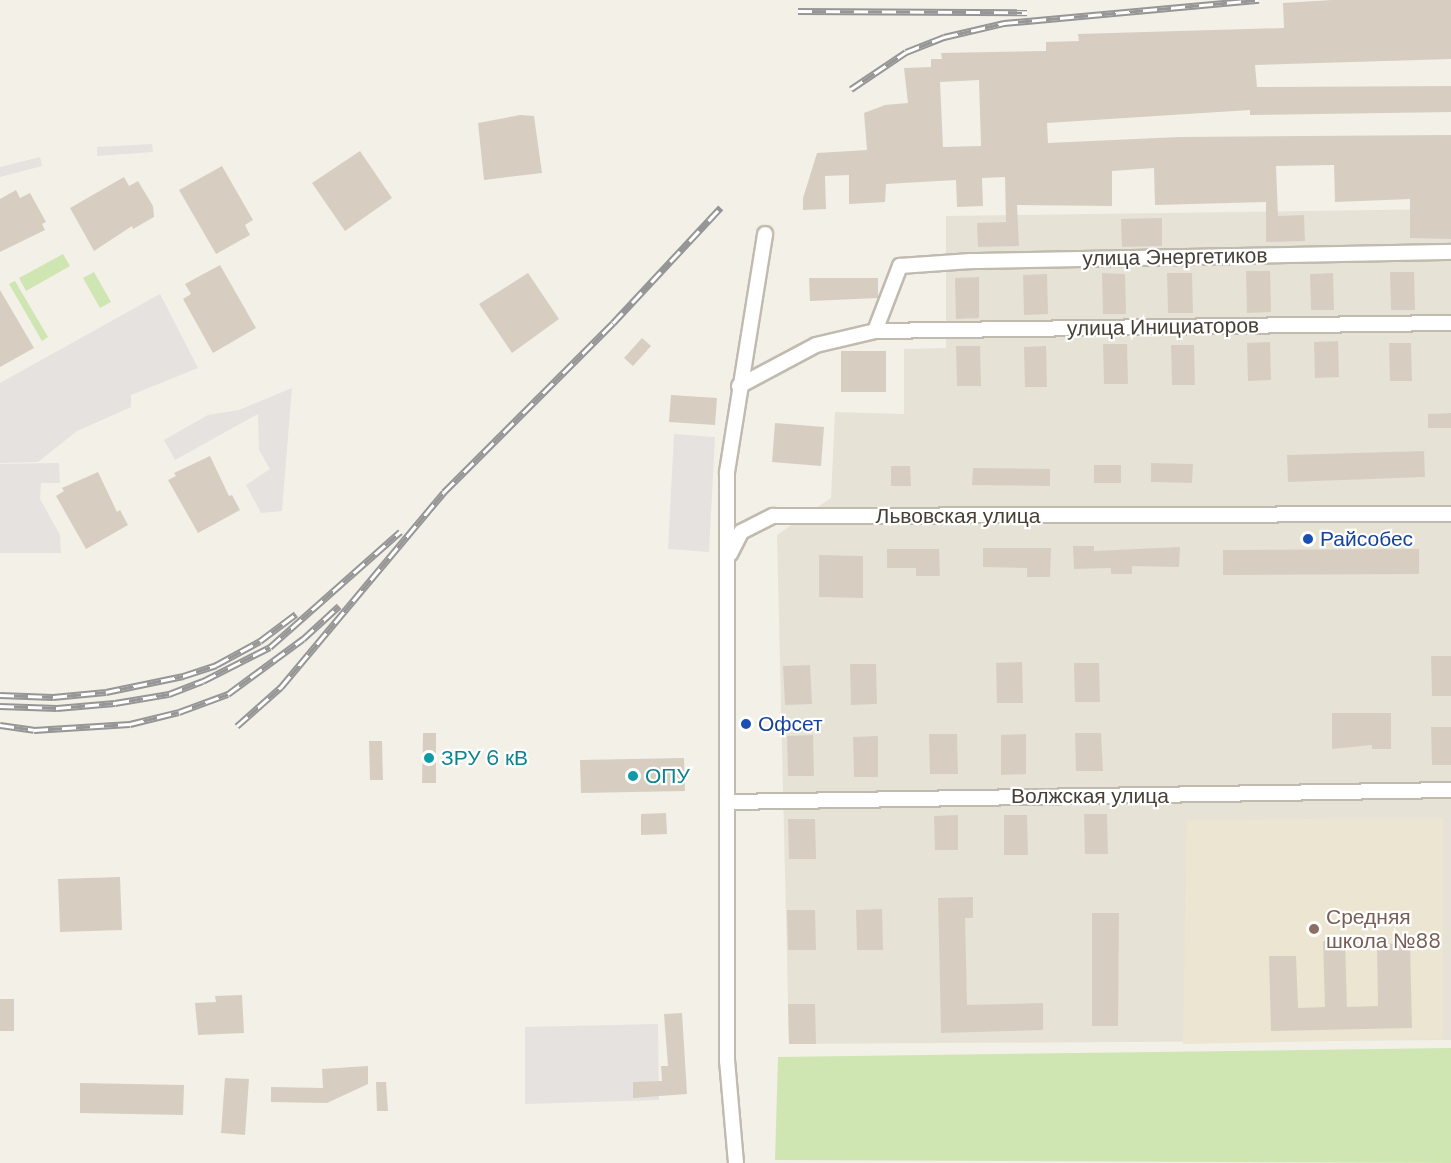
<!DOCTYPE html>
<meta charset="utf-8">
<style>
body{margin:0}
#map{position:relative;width:1451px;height:1163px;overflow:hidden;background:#f3f0e8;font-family:"DM Sans",sans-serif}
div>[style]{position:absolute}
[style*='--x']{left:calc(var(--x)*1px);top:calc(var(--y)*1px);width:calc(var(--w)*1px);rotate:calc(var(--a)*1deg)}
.residential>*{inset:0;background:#e7e2d6}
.education>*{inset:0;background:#ece5d2}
.green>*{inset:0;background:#cfe6b2}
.parking>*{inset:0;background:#e5e2df}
.building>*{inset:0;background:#d7cec1}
.roads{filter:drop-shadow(2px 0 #c1baae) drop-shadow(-2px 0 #c1baae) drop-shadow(0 2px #c1baae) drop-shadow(0 -2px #c1baae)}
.minor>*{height:14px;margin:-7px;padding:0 7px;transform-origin:7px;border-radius:7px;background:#fff}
.rail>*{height:7px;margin-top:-3.5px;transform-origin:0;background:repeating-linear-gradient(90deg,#fff 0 14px,#969696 0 28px);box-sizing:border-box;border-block:2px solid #969696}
.dots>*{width:16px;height:16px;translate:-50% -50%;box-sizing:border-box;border:3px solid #fff;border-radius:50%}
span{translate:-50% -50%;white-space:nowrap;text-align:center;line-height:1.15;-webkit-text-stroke:4.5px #fff;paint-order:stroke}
.street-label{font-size:21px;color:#464037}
.transit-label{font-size:21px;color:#164399}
.left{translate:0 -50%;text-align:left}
.culture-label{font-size:21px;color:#0d838f}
.education-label{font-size:21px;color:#785e54}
</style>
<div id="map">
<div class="residential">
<div style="clip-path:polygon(1451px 209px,1451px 1040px,789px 1044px,777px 535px,831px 498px,835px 412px,904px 414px,904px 349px,946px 348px,946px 216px)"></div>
</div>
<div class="education">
<div style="clip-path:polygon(1443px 818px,1443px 1039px,1183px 1044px,1187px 820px)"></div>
</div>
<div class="green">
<div style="clip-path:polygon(63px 254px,70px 266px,26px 291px,19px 278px)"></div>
<div style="clip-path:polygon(94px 272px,111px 302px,100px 308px,83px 278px)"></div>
<div style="clip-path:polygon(15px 281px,48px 337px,42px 341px,9px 284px)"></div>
<div style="clip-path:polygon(1451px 1048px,1451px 1163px,775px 1160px,778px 1057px)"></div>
</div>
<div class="parking">
<div style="clip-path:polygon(152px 144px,153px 152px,97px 156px,97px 147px)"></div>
<div style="clip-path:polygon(40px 157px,42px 166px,0 177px,0 167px)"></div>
<div style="clip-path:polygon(160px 294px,198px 368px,131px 395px,131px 407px,77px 431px,38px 462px,0 463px,0 383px)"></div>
<div style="clip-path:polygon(292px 388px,282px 511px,261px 513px,246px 485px,270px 469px,259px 450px,258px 414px,175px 460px,164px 440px,208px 415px,239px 410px)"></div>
<div style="clip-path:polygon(674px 434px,715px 437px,709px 552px,668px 549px)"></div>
<div style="clip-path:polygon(59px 463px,60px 483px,41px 483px,40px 499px,60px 535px,61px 553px,0 553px,0 464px)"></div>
<div style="clip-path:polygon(658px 1024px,659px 1100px,525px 1104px,525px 1027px)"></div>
</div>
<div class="building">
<div style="clip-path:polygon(evenodd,1332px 0,1451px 0,1451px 59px,1255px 65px,1257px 87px,1451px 86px,1451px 112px,1250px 115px,1250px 110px,1047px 123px,1048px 143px,1179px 137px,1451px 135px,1451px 239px,1410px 238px,1410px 199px,1335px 202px,1334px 165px,1276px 166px,1278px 216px,1304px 215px,1305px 241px,1266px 242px,1266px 202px,1155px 205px,1154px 168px,1112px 171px,1112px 206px,1017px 205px,1019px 246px,978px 247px,977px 223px,1006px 222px,1005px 177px,982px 178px,983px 206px,957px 207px,956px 180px,886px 184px,885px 202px,849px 204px,849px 175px,825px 176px,826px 209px,803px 210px,803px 198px,817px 153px,867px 150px,864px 113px,885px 105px,908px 103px,904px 68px,931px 67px,931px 59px,942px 59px,941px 53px,1046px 51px,1046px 42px,1079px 41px,1078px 34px,1284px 28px,1283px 3px,1332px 0,979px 80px,981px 146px,943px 147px,940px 82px,979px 80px)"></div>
<div style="clip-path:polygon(520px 115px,534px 116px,542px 173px,484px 180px,478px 123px)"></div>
<div style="clip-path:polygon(360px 151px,392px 198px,345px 231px,312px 183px)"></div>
<div style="clip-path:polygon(222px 166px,253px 220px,245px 225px,250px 235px,216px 254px,179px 190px)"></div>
<div style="clip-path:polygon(124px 177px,129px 186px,138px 181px,153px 206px,154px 217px,133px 229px,132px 226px,94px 251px,70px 208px)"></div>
<div style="clip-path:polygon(16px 190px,20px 198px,30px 193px,46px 222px,42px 224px,45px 230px,0 252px,0 199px)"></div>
<div style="clip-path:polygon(1162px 218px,1162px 246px,1122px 247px,1121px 219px)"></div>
<div style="clip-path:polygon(220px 265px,256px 328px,213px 353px,183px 299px,191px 294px,185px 284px)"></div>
<div style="clip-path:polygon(1246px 271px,1270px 271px,1271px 312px,1247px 313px)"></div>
<div style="clip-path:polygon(1390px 272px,1414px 272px,1415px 310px,1391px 310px)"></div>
<div style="clip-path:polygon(528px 273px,559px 319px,512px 353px,479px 304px)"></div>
<div style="clip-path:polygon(1102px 273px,1125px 274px,1126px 314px,1103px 314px)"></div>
<div style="clip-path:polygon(1167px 273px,1192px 273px,1193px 313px,1168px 313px)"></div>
<div style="clip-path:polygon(1333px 273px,1334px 310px,1311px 310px,1310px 274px)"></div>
<div style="clip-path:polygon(1047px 274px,1048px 314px,1024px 315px,1023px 275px)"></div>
<div style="clip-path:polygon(979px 277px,979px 318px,956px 319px,955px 278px)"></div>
<div style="clip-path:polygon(809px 278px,878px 278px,878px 298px,810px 301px)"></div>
<div style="clip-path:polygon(0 290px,34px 348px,0 367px)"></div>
<div style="clip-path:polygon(642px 338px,651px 346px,633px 366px,624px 358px)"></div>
<div style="clip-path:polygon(1338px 341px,1339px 377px,1315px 378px,1314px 342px)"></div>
<div style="clip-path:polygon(1270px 342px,1271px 380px,1248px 381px,1247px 343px)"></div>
<div style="clip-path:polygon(1389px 343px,1411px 343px,1412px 381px,1390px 381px)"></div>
<div style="clip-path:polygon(1103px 344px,1127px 344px,1128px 384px,1104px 384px)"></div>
<div style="clip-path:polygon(1171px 345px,1194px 345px,1195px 385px,1172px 385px)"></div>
<div style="clip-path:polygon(956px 346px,980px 346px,981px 386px,957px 386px)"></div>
<div style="clip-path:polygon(1046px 346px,1047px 387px,1025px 387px,1024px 347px)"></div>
<div style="clip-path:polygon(841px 351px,886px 351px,886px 392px,841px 392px)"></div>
<div style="clip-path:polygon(671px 395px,717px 398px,715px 425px,669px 422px)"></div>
<div style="clip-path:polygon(1451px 413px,1451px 428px,1428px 428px,1428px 414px)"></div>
<div style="clip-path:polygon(775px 423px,824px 427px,821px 466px,772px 462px)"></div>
<div style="clip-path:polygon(1424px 451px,1425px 477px,1288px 482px,1287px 455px)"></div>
<div style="clip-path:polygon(210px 456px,229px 496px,232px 495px,240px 510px,198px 533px,168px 480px,176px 476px,174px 473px)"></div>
<div style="clip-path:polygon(1151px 463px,1193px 464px,1192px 483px,1151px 482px)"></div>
<div style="clip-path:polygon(1094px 465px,1121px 465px,1121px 483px,1094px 483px)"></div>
<div style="clip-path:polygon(891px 466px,910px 466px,911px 486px,891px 486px)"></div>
<div style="clip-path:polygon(973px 468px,1050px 469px,1050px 486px,972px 485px)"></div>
<div style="clip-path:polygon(98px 472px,117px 512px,120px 510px,128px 525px,86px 549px,56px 496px,64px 491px,62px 488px)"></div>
<div style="clip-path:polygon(1073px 546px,1094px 546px,1094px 551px,1180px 547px,1179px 567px,1132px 566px,1132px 574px,1111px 574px,1111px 568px,1074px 569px)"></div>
<div style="clip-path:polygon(983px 548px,1051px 548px,1050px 577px,1027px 577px,1027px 568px,983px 567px)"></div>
<div style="clip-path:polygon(887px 549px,939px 549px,940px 576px,916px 576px,916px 568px,887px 568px)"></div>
<div style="clip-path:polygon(1419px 549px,1419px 574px,1223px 575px,1223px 550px)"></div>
<div style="clip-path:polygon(819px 555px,863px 556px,863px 598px,819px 597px)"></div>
<div style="clip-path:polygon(1431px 656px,1451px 656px,1451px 696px,1432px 696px)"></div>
<div style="clip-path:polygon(1022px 662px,1023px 703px,997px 703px,996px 663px)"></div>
<div style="clip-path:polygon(1074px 663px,1099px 663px,1100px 702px,1075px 702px)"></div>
<div style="clip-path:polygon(850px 664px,876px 664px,877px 704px,851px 705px)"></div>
<div style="clip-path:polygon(810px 665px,812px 704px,785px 705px,783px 666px)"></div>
<div style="clip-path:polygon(1332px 713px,1391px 713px,1391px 749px,1372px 749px,1372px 745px,1332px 749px)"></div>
<div style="clip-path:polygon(1431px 727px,1451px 727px,1451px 765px,1432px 765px)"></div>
<div style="clip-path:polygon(423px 733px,436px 733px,436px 783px,422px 783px)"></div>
<div style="clip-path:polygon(1075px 733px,1101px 733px,1103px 771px,1076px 771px)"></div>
<div style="clip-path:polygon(929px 734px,957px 734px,958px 774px,930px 774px)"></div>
<div style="clip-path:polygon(1026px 734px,1026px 774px,1001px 775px,1001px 735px)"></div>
<div style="clip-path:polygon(813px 735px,814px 776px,788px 776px,787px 736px)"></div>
<div style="clip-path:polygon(878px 736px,878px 777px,854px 777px,853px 737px)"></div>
<div style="clip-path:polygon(369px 741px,382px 741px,383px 780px,370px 780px)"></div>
<div style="clip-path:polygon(684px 758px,685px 791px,581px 793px,580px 760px)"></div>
<div style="clip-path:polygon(666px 813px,667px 834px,641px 835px,641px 814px)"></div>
<div style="clip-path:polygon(1084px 814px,1107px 814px,1108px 854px,1085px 854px)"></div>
<div style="clip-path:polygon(958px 815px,958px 850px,935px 850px,934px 816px)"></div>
<div style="clip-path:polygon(1004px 815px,1027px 815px,1028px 855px,1004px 855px)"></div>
<div style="clip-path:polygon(788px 819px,815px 819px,816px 859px,789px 859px)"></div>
<div style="clip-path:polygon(120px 877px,122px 930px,60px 932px,58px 879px)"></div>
<div style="clip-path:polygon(973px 897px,973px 918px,965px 918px,967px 1005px,1043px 1003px,1043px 1030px,941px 1033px,938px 898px)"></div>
<div style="clip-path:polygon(882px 909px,883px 950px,857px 950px,856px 910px)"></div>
<div style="clip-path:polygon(787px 910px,815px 910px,816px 950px,788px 950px)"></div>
<div style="clip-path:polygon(1092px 913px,1119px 913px,1118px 1026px,1092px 1026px)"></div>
<div style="clip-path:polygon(1345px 940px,1347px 1007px,1378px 1006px,1377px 944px,1410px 943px,1412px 1028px,1271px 1031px,1269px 956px,1296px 956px,1298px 1008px,1325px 1007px,1323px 941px)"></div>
<div style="clip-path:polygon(242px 995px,244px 1033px,198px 1035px,195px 1003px,216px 1002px,215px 996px)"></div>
<div style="clip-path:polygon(0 999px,14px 999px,14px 1031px,0 1031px)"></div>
<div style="clip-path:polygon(788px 1004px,815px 1004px,816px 1044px,789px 1044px)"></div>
<div style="clip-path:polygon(682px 1013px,687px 1094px,633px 1098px,633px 1082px,662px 1081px,661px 1066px,668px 1066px,664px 1014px)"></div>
<div style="clip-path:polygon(368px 1066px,368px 1084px,327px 1103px,271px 1102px,271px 1087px,323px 1088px,322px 1069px)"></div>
<div style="clip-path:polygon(225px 1078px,249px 1079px,245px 1135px,221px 1133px)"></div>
<div style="clip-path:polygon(376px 1082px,386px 1082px,388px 1111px,377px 1111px)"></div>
<div style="clip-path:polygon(80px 1083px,184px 1085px,183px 1115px,80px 1113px)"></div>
</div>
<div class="roads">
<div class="minor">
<div style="--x:875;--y:331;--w:576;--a:-0.8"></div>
<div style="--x:739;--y:386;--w:87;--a:-28"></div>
<div style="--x:816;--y:345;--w:61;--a:-13.3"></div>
<div style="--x:875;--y:331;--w:70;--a:-69"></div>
<div style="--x:900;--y:266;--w:71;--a:-4"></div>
<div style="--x:971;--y:261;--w:480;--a:-1.1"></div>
<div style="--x:730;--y:554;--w:25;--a:-63"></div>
<div style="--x:741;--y:532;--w:36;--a:-27"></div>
<div style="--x:773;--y:516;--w:678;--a:-0.17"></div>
<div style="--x:728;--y:802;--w:723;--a:-0.95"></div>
<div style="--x:736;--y:1163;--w:102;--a:-95"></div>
<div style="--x:727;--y:1061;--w:589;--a:-90"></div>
<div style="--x:727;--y:472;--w:241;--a:-80.9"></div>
</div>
</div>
<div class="rail">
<div style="--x:798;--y:11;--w:229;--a:0.3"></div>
<div style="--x:851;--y:89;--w:66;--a:-33.9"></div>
<div style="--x:906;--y:52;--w:41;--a:-21.5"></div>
<div style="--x:944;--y:37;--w:62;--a:-13.1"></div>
<div style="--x:1004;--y:23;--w:256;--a:-5.2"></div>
<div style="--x:0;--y:695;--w:53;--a:2.2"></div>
<div style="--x:53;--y:697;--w:53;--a:-5.4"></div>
<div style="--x:106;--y:692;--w:79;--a:-11.7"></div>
<div style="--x:183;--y:676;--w:35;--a:-18"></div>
<div style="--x:216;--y:665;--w:50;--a:-28.6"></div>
<div style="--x:260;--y:641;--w:45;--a:-36.9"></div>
<div style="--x:0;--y:706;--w:57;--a:2"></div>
<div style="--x:57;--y:708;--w:58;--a:-4.9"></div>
<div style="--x:115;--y:703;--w:55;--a:-9.5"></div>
<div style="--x:169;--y:694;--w:36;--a:-21"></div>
<div style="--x:203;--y:681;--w:75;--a:-26.9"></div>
<div style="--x:270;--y:647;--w:174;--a:-41.5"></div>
<div style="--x:0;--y:725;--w:34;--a:8"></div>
<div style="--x:34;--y:730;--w:96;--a:-3.6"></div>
<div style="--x:130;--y:724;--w:50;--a:-13.8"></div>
<div style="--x:179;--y:712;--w:52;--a:-20.2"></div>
<div style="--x:228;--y:694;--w:93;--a:-36.3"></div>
<div style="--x:303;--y:639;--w:49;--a:-42.5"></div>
<div style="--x:237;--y:726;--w:59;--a:-41.6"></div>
<div style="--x:281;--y:687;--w:254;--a:-50.1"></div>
<div style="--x:444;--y:492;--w:239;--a:-45"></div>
<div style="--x:613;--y:323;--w:158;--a:-47"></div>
</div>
<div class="dots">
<div style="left:1308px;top:539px;background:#1a4fb4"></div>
<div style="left:746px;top:724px;background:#1a4fb4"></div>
<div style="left:429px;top:758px;background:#0f9aa8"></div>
<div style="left:633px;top:776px;background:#0f9aa8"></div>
<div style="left:1314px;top:929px;background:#8d6e63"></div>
</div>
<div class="street-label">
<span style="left:1175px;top:257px;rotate:-1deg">улица Энергетиков</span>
<span style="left:1163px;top:327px;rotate:-1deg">улица Инициаторов</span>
<span style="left:958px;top:516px">Львовская улица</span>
<span style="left:1090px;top:796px">Волжская улица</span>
</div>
<div class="transit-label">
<span class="left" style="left:1320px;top:539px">Райсобес</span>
<span class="left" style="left:758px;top:724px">Офсет</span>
</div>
<div class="culture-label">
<span class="left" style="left:441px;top:758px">ЗРУ 6 кВ</span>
<span class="left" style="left:645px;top:776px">ОПУ</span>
</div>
<div class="education-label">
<span class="left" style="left:1326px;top:929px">Средняя<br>школа №88</span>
</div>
</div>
